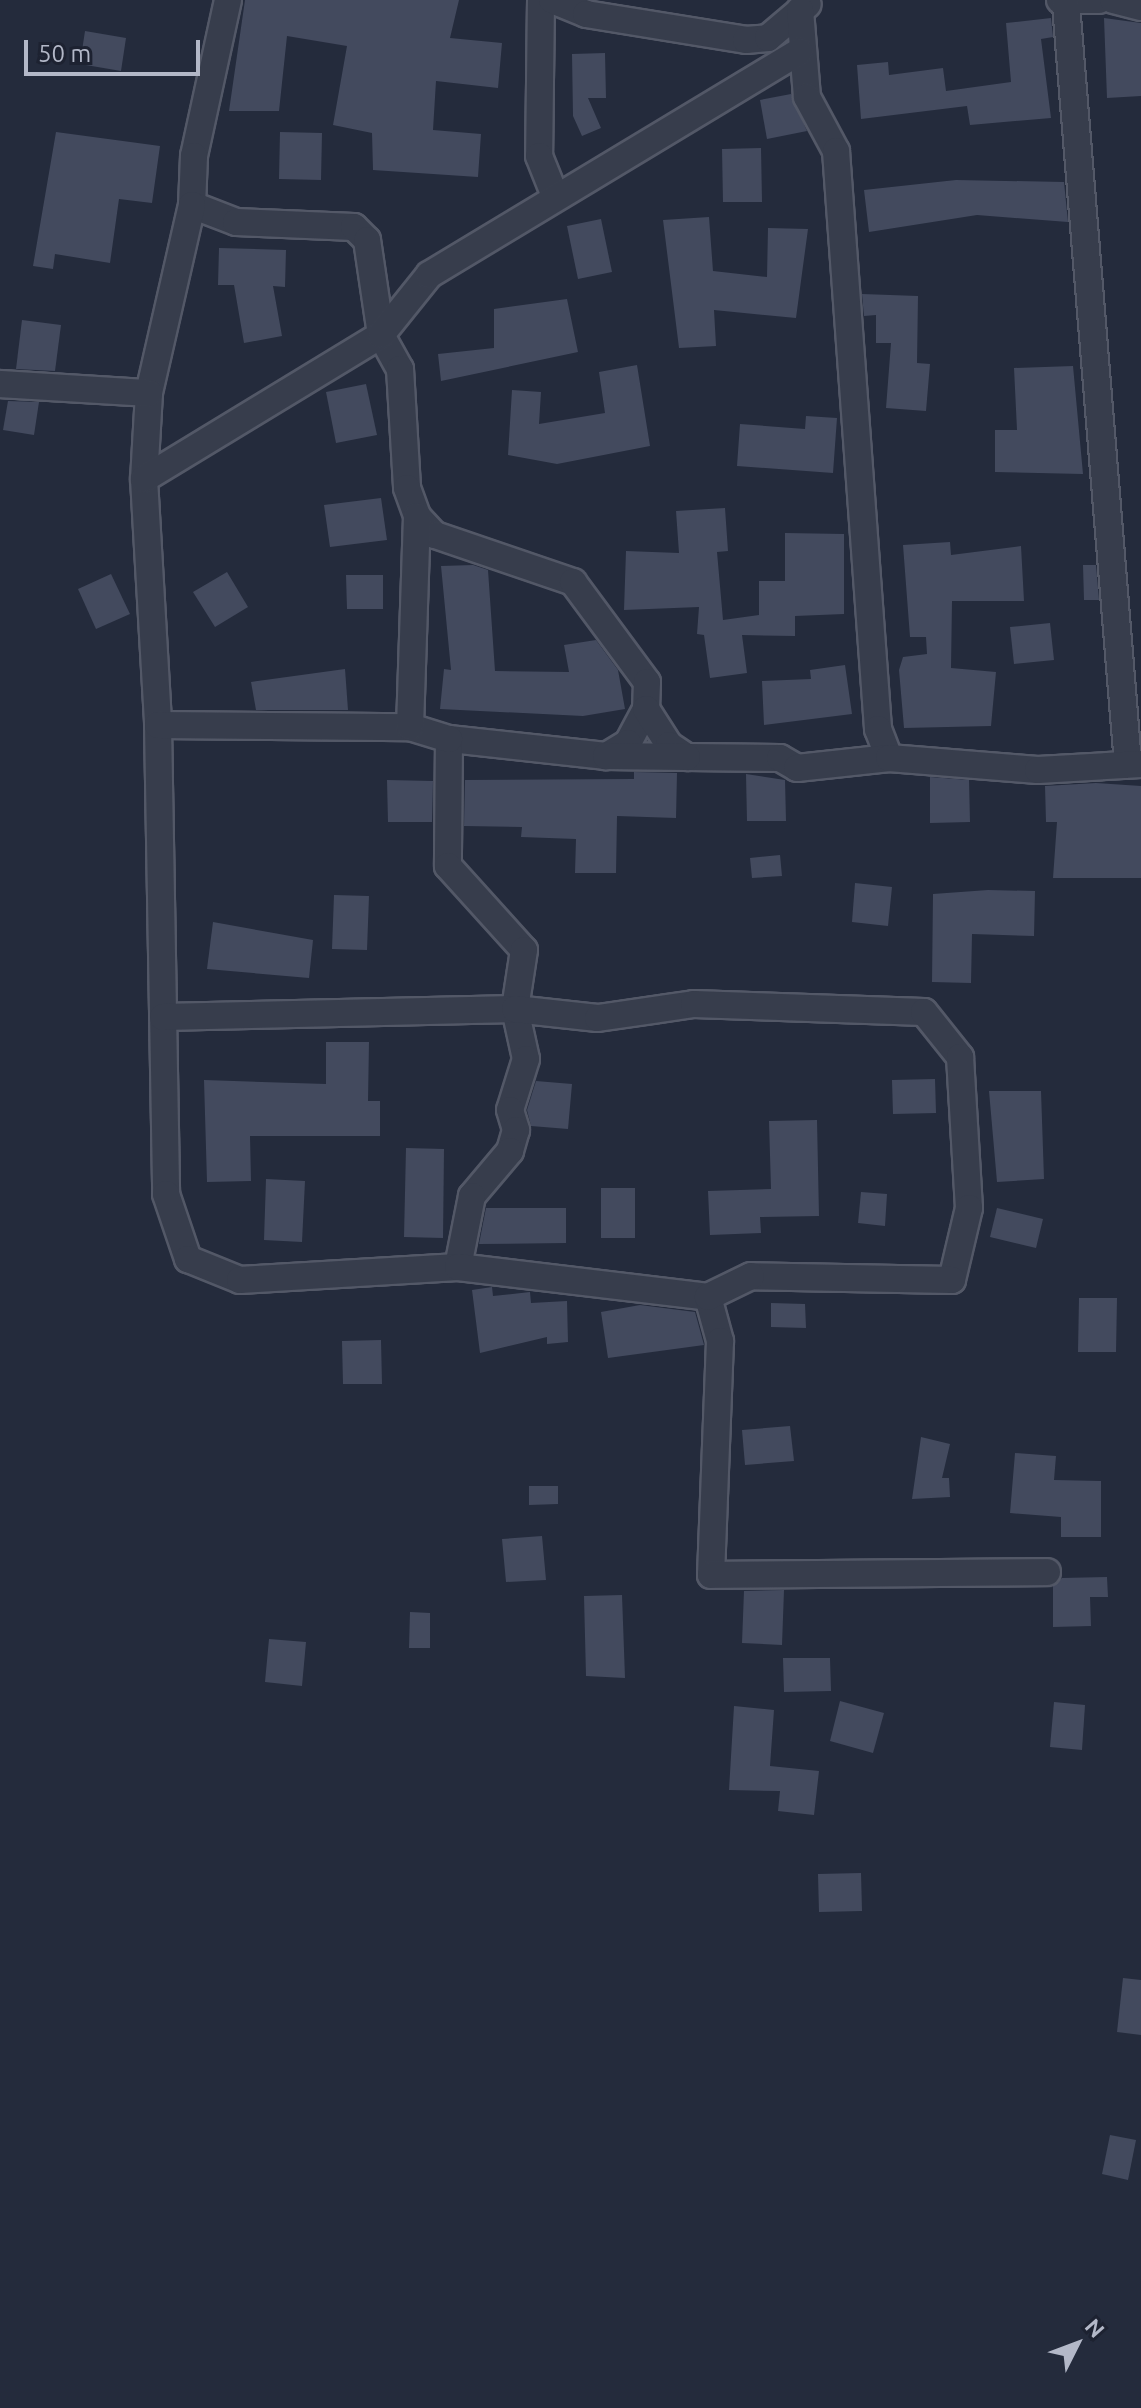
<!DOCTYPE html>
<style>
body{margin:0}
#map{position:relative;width:1141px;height:2408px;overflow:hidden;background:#242b3c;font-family:Ubuntu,sans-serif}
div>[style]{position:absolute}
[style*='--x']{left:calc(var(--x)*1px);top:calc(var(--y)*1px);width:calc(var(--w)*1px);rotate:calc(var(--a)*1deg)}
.building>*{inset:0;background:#434a5e}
.roads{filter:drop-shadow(2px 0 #535867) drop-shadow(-2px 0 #535867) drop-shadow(0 2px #535867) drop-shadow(0 -2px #535867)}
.minor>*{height:26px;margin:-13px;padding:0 13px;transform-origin:13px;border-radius:13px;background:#373d4c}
span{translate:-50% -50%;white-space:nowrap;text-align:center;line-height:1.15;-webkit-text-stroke:6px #1d2231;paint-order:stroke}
.north{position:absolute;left:1037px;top:2304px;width:80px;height:80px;-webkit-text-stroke:6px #1d2231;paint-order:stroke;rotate:48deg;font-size:22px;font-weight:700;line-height:32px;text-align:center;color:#b3b8c8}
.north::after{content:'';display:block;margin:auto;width:28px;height:36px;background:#b3b8c8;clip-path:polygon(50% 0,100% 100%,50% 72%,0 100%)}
.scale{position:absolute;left:24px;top:40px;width:176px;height:36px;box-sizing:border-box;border:4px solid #b3b8c8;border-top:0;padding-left:10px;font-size:24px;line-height:28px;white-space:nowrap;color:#b3b8c8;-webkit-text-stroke:6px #1d2231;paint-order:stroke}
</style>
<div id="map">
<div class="building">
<div style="clip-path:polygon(245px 0,459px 0,450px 38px,502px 43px,498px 88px,436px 81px,433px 130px,481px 134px,478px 177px,373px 170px,372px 133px,333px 125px,347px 46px,287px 36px,279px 111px,229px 111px)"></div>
<div style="clip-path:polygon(1051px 18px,1053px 37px,1041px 39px,1051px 118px,970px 125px,967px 106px,861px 119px,857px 65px,888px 62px,889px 75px,943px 68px,946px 91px,1011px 82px,1006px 23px)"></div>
<div style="clip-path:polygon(1104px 18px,1141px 23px,1141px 96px,1107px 98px)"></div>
<div style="clip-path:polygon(85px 31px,126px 38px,121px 71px,80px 64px)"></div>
<div style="clip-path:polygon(605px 53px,606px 98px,588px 98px,601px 128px,582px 136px,573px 116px,572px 54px)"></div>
<div style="clip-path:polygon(791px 94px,807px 131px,767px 139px,760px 100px)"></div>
<div style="clip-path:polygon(56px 132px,160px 146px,152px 203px,119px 199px,110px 263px,55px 254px,53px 269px,33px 266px)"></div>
<div style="clip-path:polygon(280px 132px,322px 133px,321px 180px,279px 179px)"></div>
<div style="clip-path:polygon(761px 148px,762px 202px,723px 202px,722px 149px)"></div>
<div style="clip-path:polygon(956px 180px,1064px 182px,1068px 222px,977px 215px,869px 232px,864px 190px)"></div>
<div style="clip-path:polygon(709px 217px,713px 271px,767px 277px,768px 228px,808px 229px,796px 318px,714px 310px,716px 346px,679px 348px,663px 220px)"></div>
<div style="clip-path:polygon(601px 219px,612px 272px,578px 279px,567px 226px)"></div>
<div style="clip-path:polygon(219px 248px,286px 250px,285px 287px,273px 286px,282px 336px,244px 343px,234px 285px,218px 285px)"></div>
<div style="clip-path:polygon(862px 294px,918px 296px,917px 363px,930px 364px,926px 411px,886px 408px,891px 343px,876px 343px,876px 315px,864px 316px)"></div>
<div style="clip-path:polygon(567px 299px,578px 352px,441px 381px,438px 354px,494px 348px,494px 309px)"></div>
<div style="clip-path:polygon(22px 320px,61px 325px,55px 371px,16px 369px)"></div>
<div style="clip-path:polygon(637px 365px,650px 446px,557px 464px,508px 455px,512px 390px,541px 392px,539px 424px,605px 413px,599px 372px)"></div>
<div style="clip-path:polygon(1073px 366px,1083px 474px,995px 472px,995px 430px,1017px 430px,1014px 368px)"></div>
<div style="clip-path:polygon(366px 384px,377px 435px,336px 443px,326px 392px)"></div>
<div style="clip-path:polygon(8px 401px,39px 402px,34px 435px,3px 430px)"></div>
<div style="clip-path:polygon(806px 416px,837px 418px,833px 473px,737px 466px,740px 424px,805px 429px)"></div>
<div style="clip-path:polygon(381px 498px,387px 540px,330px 547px,324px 505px)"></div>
<div style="clip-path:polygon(725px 508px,728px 551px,717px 552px,723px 620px,759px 615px,759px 581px,785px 581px,785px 533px,844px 534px,844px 614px,795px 616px,795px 636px,742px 635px,747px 673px,710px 678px,704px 635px,697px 634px,699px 607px,624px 610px,626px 551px,679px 553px,676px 511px)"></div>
<div style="clip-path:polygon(950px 542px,951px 555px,1021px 546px,1024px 601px,952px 601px,951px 668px,996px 672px,991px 726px,904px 728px,899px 670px,903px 657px,927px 654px,926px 637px,910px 637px,903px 545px)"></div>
<div style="clip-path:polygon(473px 565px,488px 570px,495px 671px,569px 672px,564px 645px,596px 640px,618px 670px,625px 709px,583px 716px,440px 709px,444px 669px,451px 670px,441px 566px)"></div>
<div style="clip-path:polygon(1083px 565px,1096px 565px,1099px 600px,1084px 600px)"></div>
<div style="clip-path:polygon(227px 572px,248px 607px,215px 627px,193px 592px)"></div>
<div style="clip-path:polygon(111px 574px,130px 614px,96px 629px,78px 589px)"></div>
<div style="clip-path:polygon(346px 575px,383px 575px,383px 609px,347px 609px)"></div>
<div style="clip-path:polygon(1050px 623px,1054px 660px,1014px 664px,1010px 627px)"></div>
<div style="clip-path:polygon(845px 665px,852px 714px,764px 725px,762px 681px,811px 679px,810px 670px)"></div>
<div style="clip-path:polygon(345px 669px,348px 710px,256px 710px,251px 682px)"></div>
<div style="clip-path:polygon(634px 772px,677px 773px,676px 818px,617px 816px,616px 873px,575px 873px,576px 839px,521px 837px,522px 827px,464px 826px,465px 780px,634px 779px)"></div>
<div style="clip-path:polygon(746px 774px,785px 780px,786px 821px,747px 821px)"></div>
<div style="clip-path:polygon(930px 777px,969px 780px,970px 822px,930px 823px)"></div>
<div style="clip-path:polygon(387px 780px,433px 781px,432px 822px,388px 822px)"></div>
<div style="clip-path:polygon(1096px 783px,1141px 786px,1141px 878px,1053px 878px,1057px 822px,1046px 822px,1045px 786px)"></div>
<div style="clip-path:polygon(780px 855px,782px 876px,752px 878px,750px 858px)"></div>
<div style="clip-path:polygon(855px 883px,892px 887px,888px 926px,852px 922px)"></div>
<div style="clip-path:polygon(988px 890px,1035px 891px,1034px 936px,972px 934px,971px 983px,932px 982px,933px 894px)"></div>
<div style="clip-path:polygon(334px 895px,369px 896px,367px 950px,332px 949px)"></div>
<div style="clip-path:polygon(213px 922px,313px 940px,309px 978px,207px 969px)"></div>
<div style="clip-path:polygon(326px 1042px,369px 1042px,368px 1101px,380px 1101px,380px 1136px,250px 1136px,251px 1181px,207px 1182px,204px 1080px,326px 1084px)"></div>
<div style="clip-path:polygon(935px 1079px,936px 1113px,893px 1114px,892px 1080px)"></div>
<div style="clip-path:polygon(536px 1081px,572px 1084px,568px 1129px,531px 1126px,527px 1110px)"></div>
<div style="clip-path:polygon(989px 1091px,1041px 1091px,1044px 1179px,997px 1182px)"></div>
<div style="clip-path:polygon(817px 1120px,819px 1216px,760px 1217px,761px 1233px,710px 1235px,708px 1191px,771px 1189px,769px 1121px)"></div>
<div style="clip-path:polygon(406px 1148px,444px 1149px,443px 1238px,404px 1237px)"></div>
<div style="clip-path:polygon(266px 1179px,305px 1181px,302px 1242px,264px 1240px)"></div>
<div style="clip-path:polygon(601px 1188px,635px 1188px,635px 1238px,601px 1238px)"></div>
<div style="clip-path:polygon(861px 1192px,887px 1194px,885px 1226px,858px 1223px)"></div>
<div style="clip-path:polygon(486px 1208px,566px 1208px,566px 1243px,479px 1244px)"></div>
<div style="clip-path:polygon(997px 1208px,1043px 1219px,1036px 1248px,990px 1237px)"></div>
<div style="clip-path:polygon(492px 1287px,493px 1296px,530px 1292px,531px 1303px,567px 1301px,568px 1342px,547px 1344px,547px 1337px,480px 1353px,472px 1290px)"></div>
<div style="clip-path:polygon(1079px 1298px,1117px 1298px,1116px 1352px,1078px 1352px)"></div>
<div style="clip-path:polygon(771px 1303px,805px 1304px,806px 1328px,771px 1327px)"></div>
<div style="clip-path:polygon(640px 1305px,695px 1312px,704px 1345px,608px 1358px,601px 1312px)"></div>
<div style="clip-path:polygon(381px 1340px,382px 1384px,343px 1384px,342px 1341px)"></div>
<div style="clip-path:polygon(790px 1426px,794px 1461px,745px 1465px,742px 1430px)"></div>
<div style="clip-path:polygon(921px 1437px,950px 1444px,942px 1478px,949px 1478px,950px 1497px,912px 1499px)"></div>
<div style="clip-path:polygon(1015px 1453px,1056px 1456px,1054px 1480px,1101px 1481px,1101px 1537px,1061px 1537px,1061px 1517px,1010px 1513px)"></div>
<div style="clip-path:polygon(529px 1486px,558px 1486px,558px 1504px,529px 1505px)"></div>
<div style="clip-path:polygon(542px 1536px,546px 1580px,506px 1582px,502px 1539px)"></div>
<div style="clip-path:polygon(1107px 1577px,1108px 1597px,1090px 1597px,1091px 1626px,1053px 1627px,1053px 1586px,1062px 1578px)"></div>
<div style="clip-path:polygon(784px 1590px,782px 1645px,742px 1643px,744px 1591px)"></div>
<div style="clip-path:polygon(622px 1595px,625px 1678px,586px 1676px,584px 1596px)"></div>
<div style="clip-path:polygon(410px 1612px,430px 1613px,430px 1648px,409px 1648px)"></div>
<div style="clip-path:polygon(269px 1639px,306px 1642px,302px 1686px,265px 1682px)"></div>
<div style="clip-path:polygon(783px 1658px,830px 1658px,831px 1691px,784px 1692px)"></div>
<div style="clip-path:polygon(840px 1701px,884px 1713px,873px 1753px,830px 1741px)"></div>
<div style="clip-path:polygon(1054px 1702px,1085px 1705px,1082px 1750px,1050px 1747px)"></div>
<div style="clip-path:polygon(734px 1706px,774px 1710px,770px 1766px,819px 1771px,814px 1815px,778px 1811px,780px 1791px,729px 1790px)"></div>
<div style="clip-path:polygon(861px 1873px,862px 1911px,819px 1912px,818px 1874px)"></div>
<div style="clip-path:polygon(1123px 1978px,1141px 1980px,1141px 2035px,1117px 2032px)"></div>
<div style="clip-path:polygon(1110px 2135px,1136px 2140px,1128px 2180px,1102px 2174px)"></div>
</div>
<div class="roads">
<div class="minor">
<div style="--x:228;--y:0;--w:160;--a:102.3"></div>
<div style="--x:194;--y:156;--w:49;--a:92.3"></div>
<div style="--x:192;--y:205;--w:47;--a:21.1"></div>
<div style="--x:236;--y:222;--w:118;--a:2.4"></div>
<div style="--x:354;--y:227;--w:18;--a:45"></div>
<div style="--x:367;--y:240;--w:96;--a:81.6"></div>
<div style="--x:381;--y:335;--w:39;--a:61"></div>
<div style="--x:400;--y:369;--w:119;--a:86.6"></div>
<div style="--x:407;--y:488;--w:30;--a:70"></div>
<div style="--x:417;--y:516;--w:26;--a:47"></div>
<div style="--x:435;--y:535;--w:146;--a:18.8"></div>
<div style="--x:573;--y:582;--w:124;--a:53.5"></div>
<div style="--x:647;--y:682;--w:27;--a:92"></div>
<div style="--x:646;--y:709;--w:38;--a:118"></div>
<div style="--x:628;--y:743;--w:26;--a:149"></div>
<div style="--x:606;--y:756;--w:158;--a:-173.8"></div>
<div style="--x:449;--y:739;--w:127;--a:90.5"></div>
<div style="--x:448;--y:866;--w:113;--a:47.9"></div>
<div style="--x:524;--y:950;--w:60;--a:98.7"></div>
<div style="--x:515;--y:1009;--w:51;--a:77.6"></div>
<div style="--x:526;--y:1059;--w:53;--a:107.4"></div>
<div style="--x:510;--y:1110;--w:21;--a:73"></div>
<div style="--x:516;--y:1130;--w:22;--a:106"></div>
<div style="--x:510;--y:1151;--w:59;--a:130.2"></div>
<div style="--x:472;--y:1196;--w:72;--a:101.2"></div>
<div style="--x:541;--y:0;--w:156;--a:90.7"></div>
<div style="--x:539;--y:156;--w:43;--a:68.2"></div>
<div style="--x:552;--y:0;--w:37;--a:22"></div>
<div style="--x:586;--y:14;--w:162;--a:9.2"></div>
<div style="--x:746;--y:40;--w:22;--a:-5"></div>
<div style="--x:768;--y:38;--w:52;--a:-40.4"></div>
<div style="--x:1060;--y:0;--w:39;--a:0"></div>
<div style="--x:1113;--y:0;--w:29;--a:14"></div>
<div style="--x:1066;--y:5;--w:762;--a:85.33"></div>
<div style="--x:800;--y:10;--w:87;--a:85.4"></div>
<div style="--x:807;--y:97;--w:61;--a:61.8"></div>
<div style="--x:836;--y:151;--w:580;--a:85.84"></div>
<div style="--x:878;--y:729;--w:31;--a:69"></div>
<div style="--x:192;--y:205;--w:193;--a:102.9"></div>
<div style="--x:149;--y:393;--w:86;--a:93.3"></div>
<div style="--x:144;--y:479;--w:246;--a:86.7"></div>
<div style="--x:158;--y:725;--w:469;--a:89"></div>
<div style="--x:166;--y:1194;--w:69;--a:71.3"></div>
<div style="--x:188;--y:1259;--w:56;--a:22"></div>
<div style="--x:240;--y:1280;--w:218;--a:-3.4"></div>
<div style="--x:458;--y:1267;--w:252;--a:6.8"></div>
<div style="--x:708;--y:1297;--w:46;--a:74.7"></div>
<div style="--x:720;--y:1341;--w:234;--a:92.2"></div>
<div style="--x:711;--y:1575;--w:336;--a:-0.5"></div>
<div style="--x:0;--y:384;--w:149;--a:3.5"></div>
<div style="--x:144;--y:479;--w:277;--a:-31.3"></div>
<div style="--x:381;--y:335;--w:77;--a:-51.3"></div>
<div style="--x:429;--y:275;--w:433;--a:-31.1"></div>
<div style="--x:646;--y:709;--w:43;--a:57.4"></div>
<div style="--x:669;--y:745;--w:22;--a:34"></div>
<div style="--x:687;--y:757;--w:93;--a:0.6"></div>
<div style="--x:780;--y:758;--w:20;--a:30"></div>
<div style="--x:797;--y:768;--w:93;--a:-6.2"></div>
<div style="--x:889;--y:758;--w:149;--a:4.6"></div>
<div style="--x:1038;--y:770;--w:103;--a:-3.3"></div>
<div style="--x:158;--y:725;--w:252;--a:0.5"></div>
<div style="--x:410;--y:727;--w:41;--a:17.1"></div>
<div style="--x:410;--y:727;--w:211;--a:-88.1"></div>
<div style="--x:606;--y:756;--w:81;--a:0.7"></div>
<div style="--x:163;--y:1017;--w:352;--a:-1.3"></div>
<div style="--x:515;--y:1009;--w:83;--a:6.2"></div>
<div style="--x:598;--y:1018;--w:97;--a:-8.3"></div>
<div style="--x:694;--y:1004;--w:230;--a:2"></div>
<div style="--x:924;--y:1012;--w:58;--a:51.3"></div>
<div style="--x:960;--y:1057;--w:151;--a:86.6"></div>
<div style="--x:969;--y:1208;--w:74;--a:103.3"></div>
<div style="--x:952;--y:1280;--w:201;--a:-178.9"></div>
<div style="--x:751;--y:1276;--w:48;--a:154"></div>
</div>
</div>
<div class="north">N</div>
<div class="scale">50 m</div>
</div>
